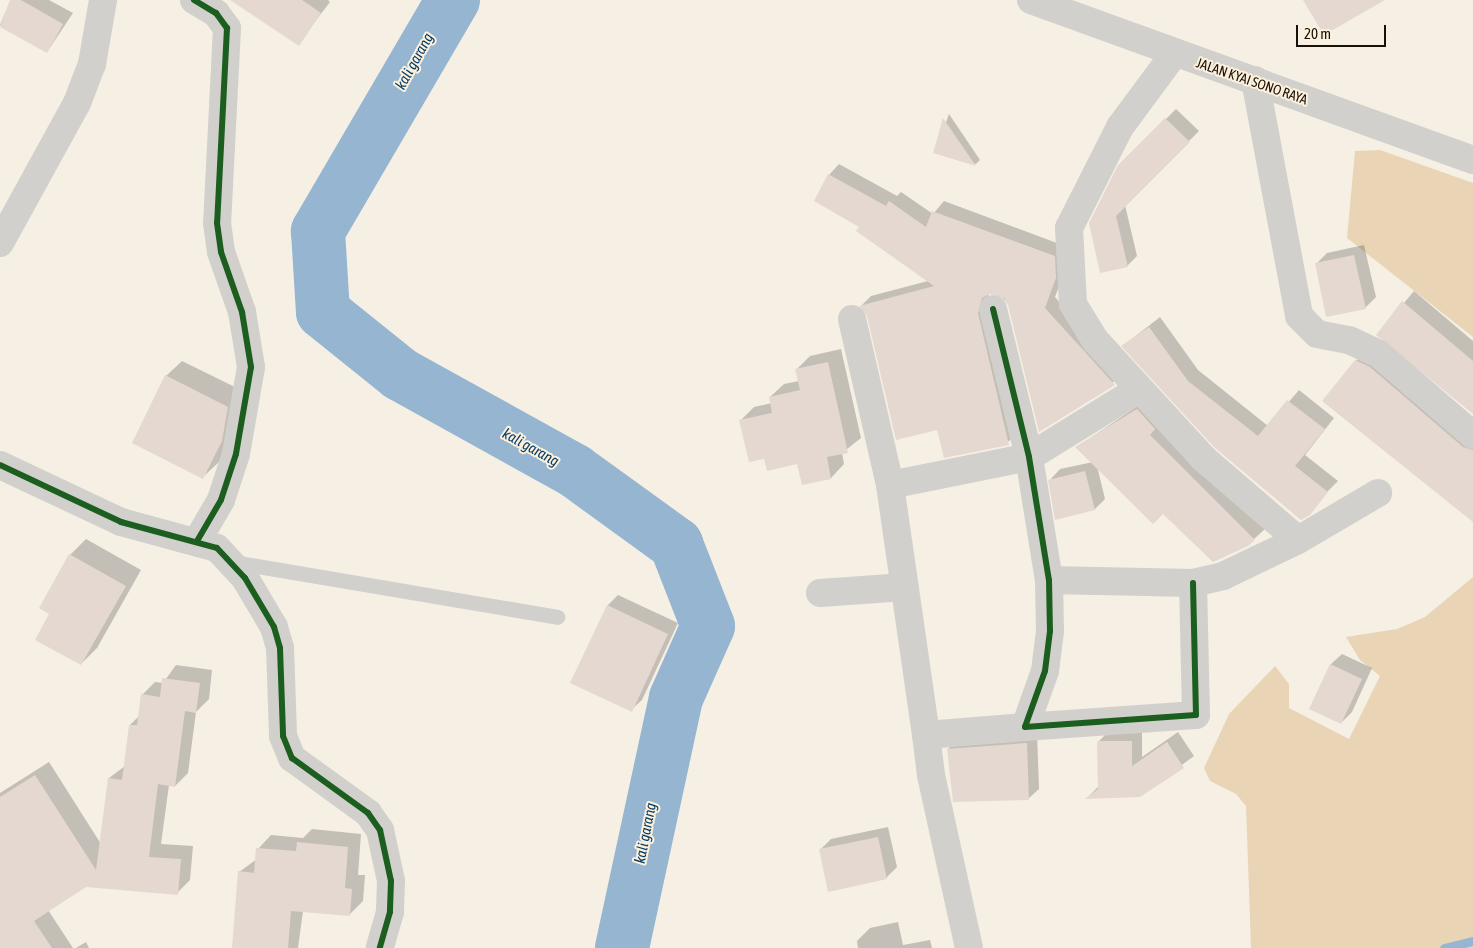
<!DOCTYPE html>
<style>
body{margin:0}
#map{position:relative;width:1473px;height:948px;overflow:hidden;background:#f5efe4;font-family:"Asap Condensed",sans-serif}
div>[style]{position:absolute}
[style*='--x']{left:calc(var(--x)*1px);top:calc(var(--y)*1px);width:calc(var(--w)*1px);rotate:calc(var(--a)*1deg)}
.green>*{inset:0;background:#e9d5b6}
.shadow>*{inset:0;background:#0003}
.stream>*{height:9px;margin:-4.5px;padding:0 4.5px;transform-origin:4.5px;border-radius:4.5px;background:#96b5d1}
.river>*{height:54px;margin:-27px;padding:0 27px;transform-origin:27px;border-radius:27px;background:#96b5d1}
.building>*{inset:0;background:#e5d8d0}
.lane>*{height:15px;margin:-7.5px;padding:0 7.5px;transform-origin:7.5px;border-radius:7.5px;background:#d2d0cc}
.street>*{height:28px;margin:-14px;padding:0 14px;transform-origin:14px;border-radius:14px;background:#d2d0cc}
.secondary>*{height:28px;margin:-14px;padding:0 14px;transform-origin:14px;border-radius:14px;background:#d2d0cc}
.cycleway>*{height:6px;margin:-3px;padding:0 3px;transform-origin:3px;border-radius:3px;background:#1b5e20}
span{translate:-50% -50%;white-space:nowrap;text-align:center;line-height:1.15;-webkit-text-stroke:4px #fdf0dc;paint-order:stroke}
.street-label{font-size:14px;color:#191106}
.water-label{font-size:15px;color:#033c66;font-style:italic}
.scale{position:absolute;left:1296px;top:25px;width:90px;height:22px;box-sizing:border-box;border:2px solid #191106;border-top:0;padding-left:6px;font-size:15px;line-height:18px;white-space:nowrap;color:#191106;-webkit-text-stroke:4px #fdf0dc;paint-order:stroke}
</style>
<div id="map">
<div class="green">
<div style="clip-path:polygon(1380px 150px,1473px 183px,1473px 337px,1347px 238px,1355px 151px)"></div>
<div style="clip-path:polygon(1473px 577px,1473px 948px,1251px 948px,1246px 806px,1236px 794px,1210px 781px,1204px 768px,1229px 714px,1275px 666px,1289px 684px,1289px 708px,1349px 739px,1380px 676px,1360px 660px,1346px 637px,1397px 629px,1425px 617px)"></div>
</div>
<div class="shadow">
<div style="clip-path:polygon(11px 0,49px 0,73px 13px,47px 52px,0 25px)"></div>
<div style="clip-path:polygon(249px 0,328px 0,330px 2px,298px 44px)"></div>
<div style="clip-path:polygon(1176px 109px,1199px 131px,1125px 205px,1137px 256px,1127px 266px,1101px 272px,1120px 165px)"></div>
<div style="clip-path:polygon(949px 114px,980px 160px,976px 164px,935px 152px)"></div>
<div style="clip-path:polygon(839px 164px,897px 196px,901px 192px,933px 214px,944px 201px,1065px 246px,1066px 267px,1055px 297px,1125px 374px,1040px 430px,1009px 305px,998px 293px,988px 293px,1019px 431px,1009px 441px,945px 457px,938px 428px,861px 306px,871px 296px,928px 281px,861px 226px,829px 175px)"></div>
<div style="clip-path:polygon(1364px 245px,1376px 297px,1365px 308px,1316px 264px,1327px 253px)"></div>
<div style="clip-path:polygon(1414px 291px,1473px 341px,1473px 413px,1377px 335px)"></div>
<div style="clip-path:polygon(1160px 317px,1198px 370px,1268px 426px,1299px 390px,1334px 418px,1305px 455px,1338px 481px,1301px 518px,1123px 346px)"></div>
<div style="clip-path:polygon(841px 349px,861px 438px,842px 453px,844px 464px,831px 478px,803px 484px,798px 462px,765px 458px,741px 420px,754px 407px,772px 403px,770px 397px,784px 384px,799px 381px,796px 370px,810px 356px)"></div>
<div style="clip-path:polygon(1367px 350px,1473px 436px,1473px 520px,1356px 361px)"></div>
<div style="clip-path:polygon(182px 361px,243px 391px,238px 424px,219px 462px,203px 477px,166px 376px)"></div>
<div style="clip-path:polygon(1148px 399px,1265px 529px,1254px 539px,1213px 561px,1163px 512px,1097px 466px,1105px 499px,1095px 509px,1050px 480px,1060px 469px,1093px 462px,1077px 447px)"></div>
<div style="clip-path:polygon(86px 539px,141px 570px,97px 648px,81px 664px,51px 614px,41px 608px,70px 555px)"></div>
<div style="clip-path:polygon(618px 595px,678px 623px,642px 700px,631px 710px,608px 605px)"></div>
<div style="clip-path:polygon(1342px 654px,1372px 668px,1352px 712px,1341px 723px,1311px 709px,1331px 664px)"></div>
<div style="clip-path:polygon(176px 665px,212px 670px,209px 699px,196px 712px,188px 773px,175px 786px,169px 785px,161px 844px,193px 846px,190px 880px,177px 893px,86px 886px,48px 910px,73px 948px,2px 948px,0 793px,49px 762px,101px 844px,109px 778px,125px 766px,130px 725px,139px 716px,142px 695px,155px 682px,163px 683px)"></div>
<div style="clip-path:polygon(1109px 731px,1142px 731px,1142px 757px,1178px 732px,1194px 756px,1140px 796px,1088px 797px,1099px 786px,1098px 742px)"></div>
<div style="clip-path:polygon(1037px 733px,1039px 789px,1028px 799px,948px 749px,959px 739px)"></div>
<div style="clip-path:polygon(888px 827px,897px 867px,886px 878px,820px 850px,831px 839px)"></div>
<div style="clip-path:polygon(312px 829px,361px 834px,358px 875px,365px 875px,363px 901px,349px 915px,303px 911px,298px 948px,233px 948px,239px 872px,257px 859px,258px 849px,271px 835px,303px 838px)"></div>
<div style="clip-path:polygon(898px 922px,903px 945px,930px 940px,932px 948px,858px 948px,857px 941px,870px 928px)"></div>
<div style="clip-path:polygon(86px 942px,89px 948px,76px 948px)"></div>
</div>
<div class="stream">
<div style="--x:1444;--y:948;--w:30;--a:-14"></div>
</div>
<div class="river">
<div style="--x:453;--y:0;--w:268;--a:120.3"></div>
<div style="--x:318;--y:231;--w:81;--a:86.5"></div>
<div style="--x:323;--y:312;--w:99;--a:38.8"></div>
<div style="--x:400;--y:374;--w:200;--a:29"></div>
<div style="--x:575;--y:471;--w:125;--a:35.9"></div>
<div style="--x:676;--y:544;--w:88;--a:68.7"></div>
<div style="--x:708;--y:626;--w:79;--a:114"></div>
<div style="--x:676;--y:698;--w:256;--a:102.2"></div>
</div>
<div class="building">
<div style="clip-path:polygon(10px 0,21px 0,63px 24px,47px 53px,0 27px)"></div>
<div style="clip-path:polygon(230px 0,302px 0,321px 13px,299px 46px)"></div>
<div style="clip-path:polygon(1303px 0,1385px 0,1324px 35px)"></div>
<div style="clip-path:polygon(943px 118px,976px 166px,933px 153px)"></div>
<div style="clip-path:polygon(1165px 118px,1190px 142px,1116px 216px,1128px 267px,1100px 273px,1089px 223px,1118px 165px)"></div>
<div style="clip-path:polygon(828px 174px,886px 206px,889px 201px,926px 227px,932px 211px,1055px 256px,1056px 278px,1045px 308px,1115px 385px,1039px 432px,1008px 305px,1004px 298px,990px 294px,982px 298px,978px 313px,1009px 445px,944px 458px,937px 430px,896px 440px,867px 316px,859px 306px,934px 286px,856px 231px,859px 227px,814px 201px)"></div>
<div style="clip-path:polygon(1354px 255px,1366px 309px,1326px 317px,1315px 263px)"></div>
<div style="clip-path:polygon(1402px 301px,1473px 361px,1473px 414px,1376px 335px)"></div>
<div style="clip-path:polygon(1149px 327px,1188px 381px,1258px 436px,1287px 400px,1325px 429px,1295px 466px,1328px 492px,1310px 515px,1301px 520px,1214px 447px,1121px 346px)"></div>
<div style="clip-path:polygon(1355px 360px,1370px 367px,1463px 447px,1473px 450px,1473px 522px,1322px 401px)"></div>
<div style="clip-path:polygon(828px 362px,848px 453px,827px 457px,831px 479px,802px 485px,797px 464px,767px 471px,764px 459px,749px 462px,739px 420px,772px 413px,769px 397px,800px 390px,795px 369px)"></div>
<div style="clip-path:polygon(165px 375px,228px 407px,222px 441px,203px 479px,132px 443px)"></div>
<div style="clip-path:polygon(1137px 409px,1155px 429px,1150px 435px,1255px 540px,1248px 546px,1213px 562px,1163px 514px,1153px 524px,1075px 447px)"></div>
<div style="clip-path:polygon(1085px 471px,1095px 510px,1055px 520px,1048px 480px)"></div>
<div style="clip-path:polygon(69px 554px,126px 586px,81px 665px,35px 640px,49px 614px,39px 608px)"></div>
<div style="clip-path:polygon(607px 605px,668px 634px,632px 712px,570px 683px)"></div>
<div style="clip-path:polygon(1330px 664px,1362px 679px,1341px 724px,1309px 709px)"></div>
<div style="clip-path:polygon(162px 678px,200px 683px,196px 713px,185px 711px,175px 787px,158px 784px,149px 857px,181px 859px,178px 895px,86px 887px,34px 921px,52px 948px,0 948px,0 797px,35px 775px,96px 870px,108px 778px,122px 780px,129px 725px,137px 725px,141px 694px,160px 697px)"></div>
<div style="clip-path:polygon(1097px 741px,1132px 741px,1132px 766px,1167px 742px,1184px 768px,1140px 797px,1085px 799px,1098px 789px)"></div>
<div style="clip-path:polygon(1027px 743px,1029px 800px,953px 802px,947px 749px)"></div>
<div style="clip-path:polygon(878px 837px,887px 879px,828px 892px,819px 849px)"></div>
<div style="clip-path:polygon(297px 842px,348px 847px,345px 888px,352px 889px,350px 916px,291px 911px,288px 948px,232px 948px,238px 871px,254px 873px,256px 848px,296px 851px)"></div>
</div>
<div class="lane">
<div style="--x:233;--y:562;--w:329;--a:9.6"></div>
</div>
<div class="street">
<div style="--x:194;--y:0;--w:26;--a:31"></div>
<div style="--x:216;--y:13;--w:19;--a:54"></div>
<div style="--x:227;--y:28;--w:195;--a:92.9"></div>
<div style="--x:217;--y:223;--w:29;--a:82"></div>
<div style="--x:221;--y:252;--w:64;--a:70.7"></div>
<div style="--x:242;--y:312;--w:56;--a:80.7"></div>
<div style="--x:251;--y:367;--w:88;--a:99.8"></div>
<div style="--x:236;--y:454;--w:48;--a:108.1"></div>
<div style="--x:221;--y:500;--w:48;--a:120.3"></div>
<div style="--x:1174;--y:54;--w:91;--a:126.5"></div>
<div style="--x:1120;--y:127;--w:113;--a:116.8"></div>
<div style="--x:1069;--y:228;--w:76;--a:87"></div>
<div style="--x:1073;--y:304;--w:42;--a:58.6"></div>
<div style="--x:1095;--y:340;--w:160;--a:47.5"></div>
<div style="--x:1203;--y:458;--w:125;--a:40.8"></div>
<div style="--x:1255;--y:80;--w:240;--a:79.4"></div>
<div style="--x:1299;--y:316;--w:25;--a:45"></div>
<div style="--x:1317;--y:334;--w:33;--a:11"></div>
<div style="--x:1349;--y:340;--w:33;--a:25"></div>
<div style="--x:1379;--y:354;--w:124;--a:40.8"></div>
<div style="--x:0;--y:243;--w:160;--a:-61.2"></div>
<div style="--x:77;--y:103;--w:42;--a:-69"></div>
<div style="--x:92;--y:64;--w:65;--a:-80.2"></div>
<div style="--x:993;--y:309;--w:152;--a:76.3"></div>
<div style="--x:1029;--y:457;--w:125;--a:80.8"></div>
<div style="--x:1049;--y:580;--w:51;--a:88.9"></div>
<div style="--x:1050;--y:631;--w:40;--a:97.1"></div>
<div style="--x:1045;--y:671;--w:59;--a:109.7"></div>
<div style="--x:1025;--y:727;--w:171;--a:-4"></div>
<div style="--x:1196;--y:715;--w:132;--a:-91.3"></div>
<div style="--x:852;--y:319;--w:170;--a:77.1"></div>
<div style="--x:890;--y:485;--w:142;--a:-11.4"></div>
<div style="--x:1029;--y:457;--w:129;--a:-31.7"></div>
<div style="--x:0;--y:465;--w:134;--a:25.2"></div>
<div style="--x:121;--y:522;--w:99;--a:15.2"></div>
<div style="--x:217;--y:548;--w:41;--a:47"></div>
<div style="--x:245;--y:578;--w:57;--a:59.4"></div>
<div style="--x:274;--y:627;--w:22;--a:74"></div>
<div style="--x:280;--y:648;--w:88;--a:88"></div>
<div style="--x:283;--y:736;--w:24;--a:68"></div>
<div style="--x:292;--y:758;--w:94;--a:35.9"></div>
<div style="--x:368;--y:813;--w:21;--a:55"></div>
<div style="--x:380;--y:830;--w:52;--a:77.8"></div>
<div style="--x:391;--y:881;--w:31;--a:92"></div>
<div style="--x:390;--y:912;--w:37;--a:106"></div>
<div style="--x:890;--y:485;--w:253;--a:81.8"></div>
<div style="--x:1049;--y:580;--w:144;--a:1.2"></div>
<div style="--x:1193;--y:583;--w:31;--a:-13"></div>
<div style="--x:1223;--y:576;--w:83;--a:-25.6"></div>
<div style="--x:1298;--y:540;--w:93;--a:-30.4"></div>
<div style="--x:820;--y:593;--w:85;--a:-4"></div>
<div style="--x:969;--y:948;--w:177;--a:-102.4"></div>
<div style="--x:931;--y:775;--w:40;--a:-97.1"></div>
<div style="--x:926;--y:735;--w:99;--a:-4.6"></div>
</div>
<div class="secondary">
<div style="--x:1031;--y:0;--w:470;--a:19.9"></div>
</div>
<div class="cycleway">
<div style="--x:194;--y:0;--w:26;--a:31"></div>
<div style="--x:216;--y:13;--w:19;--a:54"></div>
<div style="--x:227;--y:28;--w:195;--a:92.9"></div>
<div style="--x:217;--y:223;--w:29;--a:82"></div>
<div style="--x:221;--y:252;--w:64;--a:70.7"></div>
<div style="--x:242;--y:312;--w:56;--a:80.7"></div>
<div style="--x:251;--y:367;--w:88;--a:99.8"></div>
<div style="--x:236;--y:454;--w:48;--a:108.1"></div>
<div style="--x:221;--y:500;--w:48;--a:120.3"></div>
<div style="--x:993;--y:309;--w:152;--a:76.3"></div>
<div style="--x:1029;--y:457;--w:125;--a:80.8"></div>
<div style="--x:1049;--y:580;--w:51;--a:88.9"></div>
<div style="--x:1050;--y:631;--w:40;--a:97.1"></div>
<div style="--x:1045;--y:671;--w:59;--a:109.7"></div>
<div style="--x:1025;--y:727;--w:171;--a:-4"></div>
<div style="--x:1196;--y:715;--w:132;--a:-91.3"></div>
<div style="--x:0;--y:465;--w:134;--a:25.2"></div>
<div style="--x:121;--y:522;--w:99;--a:15.2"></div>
<div style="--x:217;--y:548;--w:41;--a:47"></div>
<div style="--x:245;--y:578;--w:57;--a:59.4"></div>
<div style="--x:274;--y:627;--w:22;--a:74"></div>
<div style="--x:280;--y:648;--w:88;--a:88"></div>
<div style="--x:283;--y:736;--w:24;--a:68"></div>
<div style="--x:292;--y:758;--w:94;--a:35.9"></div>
<div style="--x:368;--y:813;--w:21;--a:55"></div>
<div style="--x:380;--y:830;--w:52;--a:77.8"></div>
<div style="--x:391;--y:881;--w:31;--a:92"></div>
<div style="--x:390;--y:912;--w:37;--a:106"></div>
</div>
<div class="street-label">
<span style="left:1252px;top:81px;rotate:19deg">JALAN KYAI SONO RAYA</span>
</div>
<div class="water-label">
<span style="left:414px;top:61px;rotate:-61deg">kali garang</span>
<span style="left:531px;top:447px;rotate:29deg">kali garang</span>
<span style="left:645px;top:833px;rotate:-79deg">kali garang</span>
</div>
<div class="scale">20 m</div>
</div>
